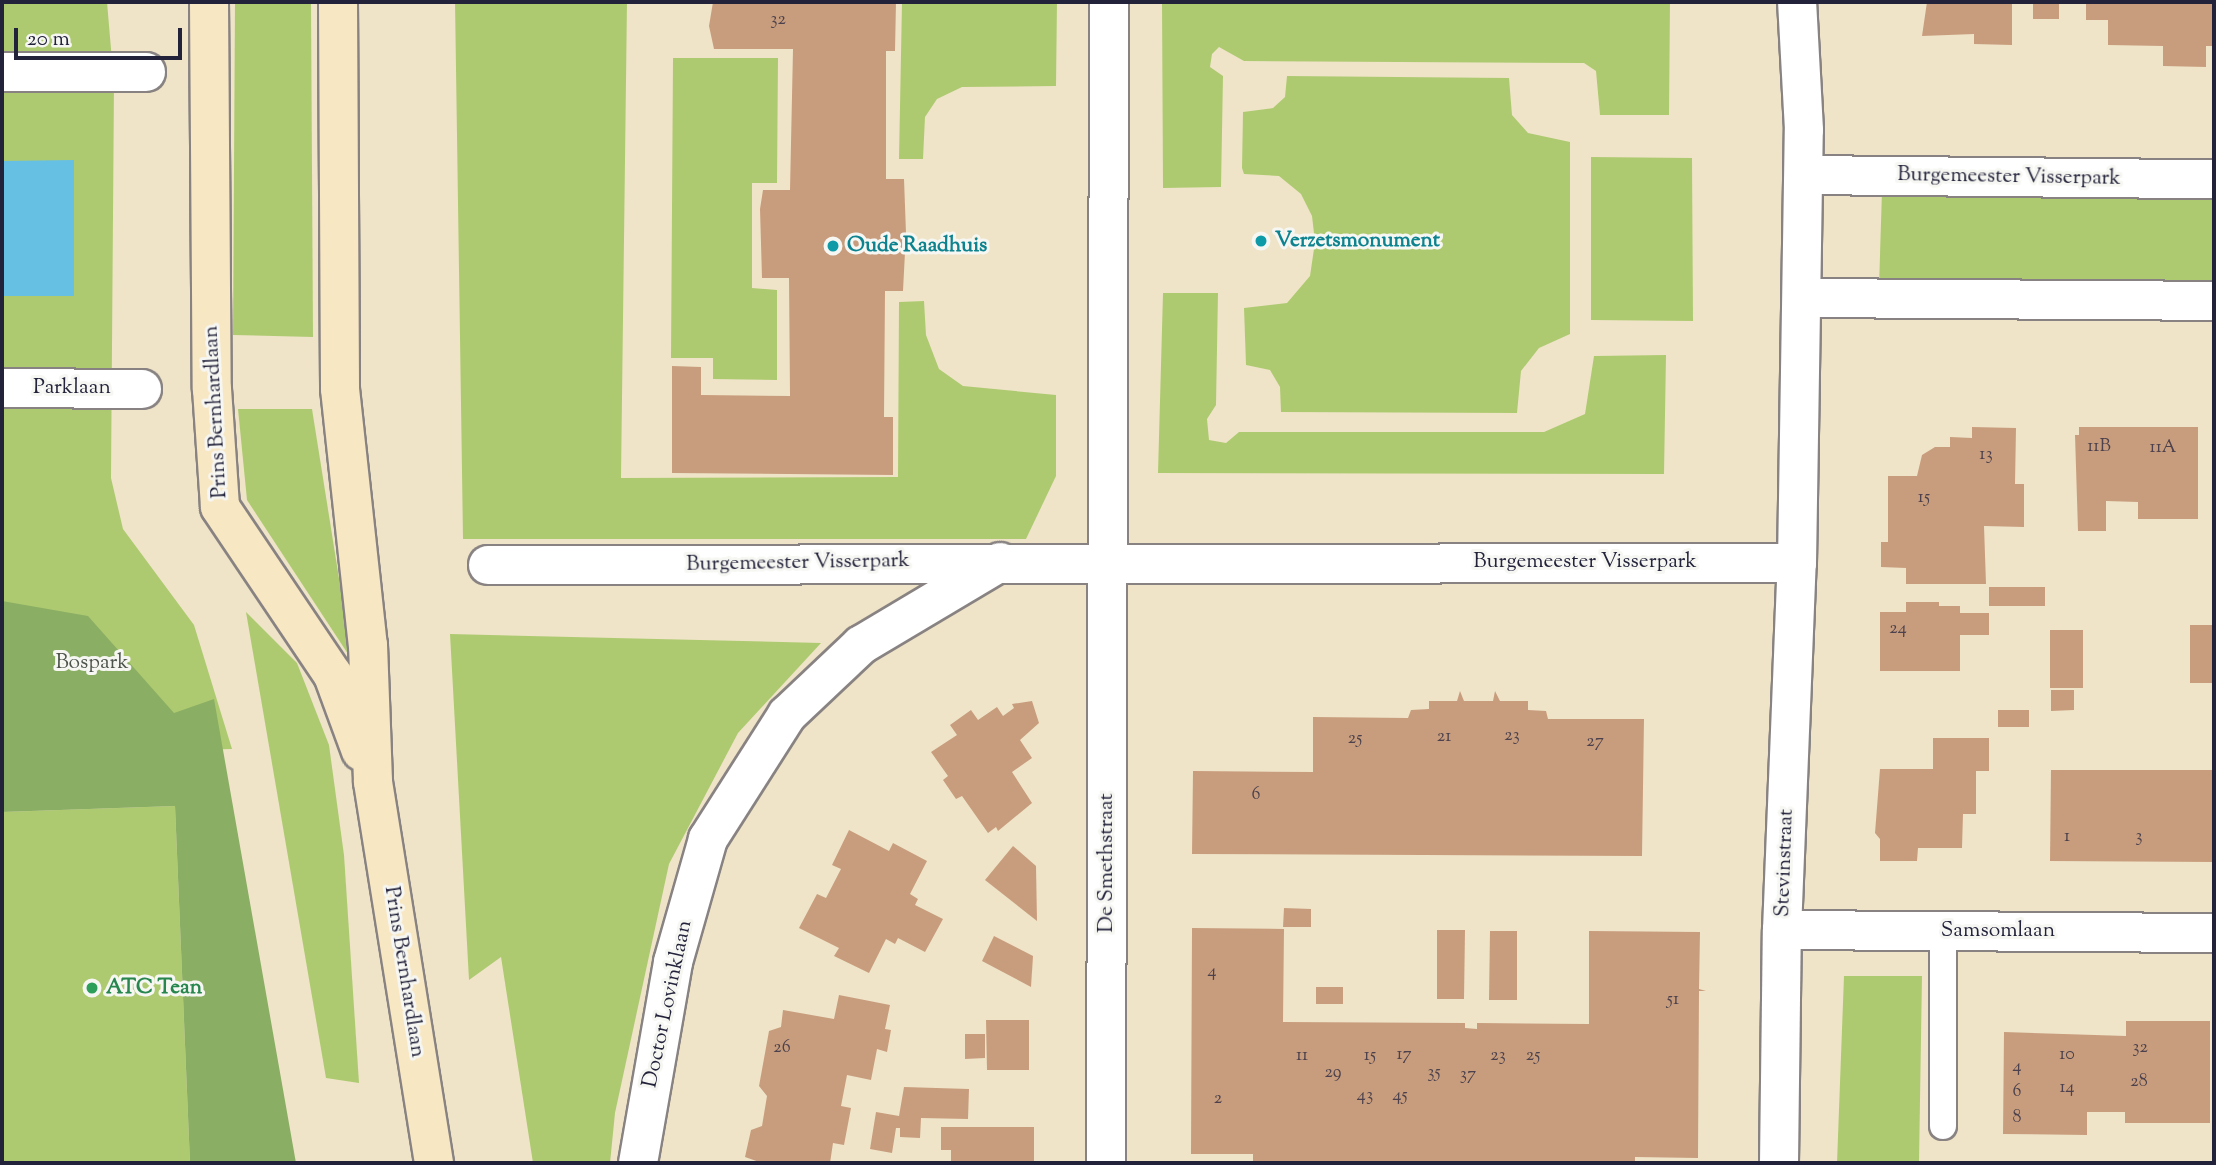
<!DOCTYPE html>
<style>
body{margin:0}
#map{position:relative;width:2216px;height:1165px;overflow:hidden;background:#efe4c8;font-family:"Sorts Mill Goudy",serif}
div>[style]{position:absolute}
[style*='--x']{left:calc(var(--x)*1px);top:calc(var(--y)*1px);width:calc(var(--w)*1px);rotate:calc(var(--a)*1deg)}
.green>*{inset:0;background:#aeca71}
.forest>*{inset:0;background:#8aae63}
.water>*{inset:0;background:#66c0e3}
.building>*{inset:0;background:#c89d7d}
.roads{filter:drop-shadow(2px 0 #888382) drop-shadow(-2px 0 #888382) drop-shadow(0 2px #888382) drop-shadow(0 -2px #888382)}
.service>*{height:26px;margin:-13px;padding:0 13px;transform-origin:13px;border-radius:13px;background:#fff}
.pedestrian>*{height:38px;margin:-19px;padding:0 19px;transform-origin:19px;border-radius:19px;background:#fff}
.minor>*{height:38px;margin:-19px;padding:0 19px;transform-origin:19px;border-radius:19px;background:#fff}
.secondary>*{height:38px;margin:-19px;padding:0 19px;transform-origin:19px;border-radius:19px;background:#f8e7c3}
.dots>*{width:19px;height:19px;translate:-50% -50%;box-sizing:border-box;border:4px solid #f6f6f2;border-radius:50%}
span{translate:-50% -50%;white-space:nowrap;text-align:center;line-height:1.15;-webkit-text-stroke:6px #f6f6f2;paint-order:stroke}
.number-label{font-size:18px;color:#4c414c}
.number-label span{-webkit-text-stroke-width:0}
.street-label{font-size:21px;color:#22223b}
.culture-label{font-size:21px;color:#0d838f;font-weight:700}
.left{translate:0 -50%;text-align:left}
.park-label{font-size:21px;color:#4c544b}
.leisure-label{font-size:21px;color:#27864d;font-weight:700}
.frame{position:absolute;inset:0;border:4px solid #22223b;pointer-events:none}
.scale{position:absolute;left:14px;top:28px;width:168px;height:32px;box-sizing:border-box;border:4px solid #22223b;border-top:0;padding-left:9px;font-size:21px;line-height:24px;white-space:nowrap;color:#22223b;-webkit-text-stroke:5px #f6f6f2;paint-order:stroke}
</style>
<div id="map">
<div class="green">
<div style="clip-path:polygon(2px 2px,107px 2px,114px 84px,111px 478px,123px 529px,194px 625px,232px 749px,2px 755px)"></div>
<div style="clip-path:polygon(235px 2px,311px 2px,313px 337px,233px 335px)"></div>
<div style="clip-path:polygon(455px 2px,627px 2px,621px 478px,898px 477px,899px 302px,924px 301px,926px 335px,939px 369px,963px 386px,1056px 395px,1056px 476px,1026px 539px,463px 539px)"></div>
<div style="clip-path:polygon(902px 2px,1057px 2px,1056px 86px,962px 87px,937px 99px,925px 117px,923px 159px,899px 159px)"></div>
<div style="clip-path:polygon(1162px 2px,1670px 2px,1669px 115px,1600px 115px,1596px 71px,1584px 63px,1244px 61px,1219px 47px,1212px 54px,1210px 67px,1223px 76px,1221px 187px,1163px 188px)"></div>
<div style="clip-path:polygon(673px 58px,778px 58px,777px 183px,752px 183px,752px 288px,777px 290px,777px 380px,713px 379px,713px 358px,671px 358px)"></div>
<div style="clip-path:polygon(1287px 76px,1509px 78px,1512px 115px,1528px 133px,1570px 142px,1570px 334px,1539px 348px,1521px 371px,1517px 413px,1281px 412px,1280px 387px,1270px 370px,1246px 365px,1244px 308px,1287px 303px,1310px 276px,1315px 242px,1312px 216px,1301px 194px,1279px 176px,1244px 174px,1242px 168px,1243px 112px,1273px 108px,1285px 97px)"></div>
<div style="clip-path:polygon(1591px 157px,1692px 158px,1693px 321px,1591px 320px)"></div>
<div style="clip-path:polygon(1882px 190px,2214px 194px,2214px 287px,1879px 288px)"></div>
<div style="clip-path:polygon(1163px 293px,1218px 293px,1216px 405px,1207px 419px,1209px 440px,1226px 443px,1239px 432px,1544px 432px,1585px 414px,1594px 356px,1666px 355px,1664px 474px,1158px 473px)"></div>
<div style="clip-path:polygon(238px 409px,312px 409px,352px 660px,247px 500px)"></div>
<div style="clip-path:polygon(246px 612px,297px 663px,329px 745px,344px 855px,359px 1083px,326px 1078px)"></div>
<div style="clip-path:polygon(450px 634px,821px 643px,738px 733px,669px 864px,615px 1113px,610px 1163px,533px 1163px,501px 957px,469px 980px)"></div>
<div style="clip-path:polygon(175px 806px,190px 1163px,2px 1163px,2px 812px)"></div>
<div style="clip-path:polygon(1844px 976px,1922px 976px,1919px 1163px,1837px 1163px)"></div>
</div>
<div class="forest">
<div style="clip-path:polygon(2px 601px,88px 616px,174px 713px,214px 699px,296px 1163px,190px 1163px,175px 806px,2px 812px)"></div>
</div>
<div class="water">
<div style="clip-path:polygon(74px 160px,74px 296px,2px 296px,2px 161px)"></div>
</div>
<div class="building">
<div style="clip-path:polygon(713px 2px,896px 2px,895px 51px,886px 51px,886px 179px,904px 179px,906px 233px,903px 291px,885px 291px,884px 417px,893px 417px,893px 475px,672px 473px,672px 366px,701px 367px,701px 395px,790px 396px,789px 278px,762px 278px,760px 209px,763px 190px,790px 190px,793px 49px,714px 49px,709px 26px)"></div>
<div style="clip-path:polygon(1927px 2px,2012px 2px,2012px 45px,1974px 44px,1974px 34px,1922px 36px)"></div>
<div style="clip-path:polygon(2033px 2px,2059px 2px,2059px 19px,2033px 19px)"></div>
<div style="clip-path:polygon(2086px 2px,2214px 2px,2214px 46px,2206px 46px,2206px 67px,2163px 66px,2163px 46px,2108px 45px,2108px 20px,2086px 20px)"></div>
<div style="clip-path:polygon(1972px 427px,2016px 428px,2015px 484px,2024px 484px,2024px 527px,1984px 526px,1986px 584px,1906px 584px,1906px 568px,1881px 567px,1881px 542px,1888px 542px,1888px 476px,1917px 476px,1922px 455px,1935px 447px,1950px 447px,1950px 437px,1972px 438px)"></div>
<div style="clip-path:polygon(2079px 427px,2198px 427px,2198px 519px,2138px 519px,2138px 502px,2106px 501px,2106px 531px,2078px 531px,2075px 435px,2079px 435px)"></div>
<div style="clip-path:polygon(1989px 587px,2045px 587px,2045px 606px,1989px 606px)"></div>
<div style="clip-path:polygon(1906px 602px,1939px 602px,1939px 606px,1960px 606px,1960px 613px,1989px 613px,1989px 635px,1960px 635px,1960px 671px,1880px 671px,1880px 612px,1906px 612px)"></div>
<div style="clip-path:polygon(2190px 625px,2214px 625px,2214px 683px,2190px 683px)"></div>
<div style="clip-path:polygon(2050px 630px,2083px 630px,2083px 688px,2050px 688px)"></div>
<div style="clip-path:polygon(2051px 690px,2074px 690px,2074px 710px,2051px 711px)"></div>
<div style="clip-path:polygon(1460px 691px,1464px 701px,1493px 701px,1495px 691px,1500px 701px,1528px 701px,1528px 710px,1546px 711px,1548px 719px,1644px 719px,1642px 856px,1192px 854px,1193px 771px,1313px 772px,1313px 717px,1408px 718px,1411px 710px,1429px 709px,1429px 701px,1457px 701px)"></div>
<div style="clip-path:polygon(1032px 701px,1039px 723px,1020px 740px,1032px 758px,1012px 772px,1032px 803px,998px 831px,996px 827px,988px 833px,962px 796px,956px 799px,943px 780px,948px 776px,931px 752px,957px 735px,950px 725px,971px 710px,978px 720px,997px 707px,1003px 716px,1014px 708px,1012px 704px)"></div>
<div style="clip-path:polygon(1998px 710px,2029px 710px,2029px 727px,1998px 727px)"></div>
<div style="clip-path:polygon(1933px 738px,1989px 738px,1989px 771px,1976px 771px,1976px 814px,1963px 814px,1962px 848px,1918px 848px,1917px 861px,1880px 861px,1880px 839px,1875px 833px,1880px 769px,1933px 769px)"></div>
<div style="clip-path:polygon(2051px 770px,2214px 770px,2214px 862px,2050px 861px)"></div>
<div style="clip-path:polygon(849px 830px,889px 851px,893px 843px,927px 861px,910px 894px,918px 899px,915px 905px,943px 919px,925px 952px,898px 938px,895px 944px,886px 939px,869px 973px,834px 956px,839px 948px,799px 928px,817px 894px,826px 898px,841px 869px,832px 865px)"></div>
<div style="clip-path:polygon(1013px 846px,1036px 866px,1037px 921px,985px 880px)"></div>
<div style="clip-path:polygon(1284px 908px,1311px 909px,1311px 927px,1283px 927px)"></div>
<div style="clip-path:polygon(1192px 928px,1284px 929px,1283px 1022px,1465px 1023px,1465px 1028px,1477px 1029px,1477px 1023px,1589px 1024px,1589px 931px,1700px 932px,1699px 989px,1706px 991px,1699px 991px,1698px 1158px,1635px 1157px,1635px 1163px,1253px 1163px,1253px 1154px,1191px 1154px)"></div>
<div style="clip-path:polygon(1437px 930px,1465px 930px,1464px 999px,1437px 999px)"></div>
<div style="clip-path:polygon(1490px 931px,1517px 931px,1517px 1000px,1489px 1000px)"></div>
<div style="clip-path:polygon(994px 936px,1033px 956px,1031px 987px,982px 961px)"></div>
<div style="clip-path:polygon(1316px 987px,1343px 987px,1343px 1004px,1316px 1004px)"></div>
<div style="clip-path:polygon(839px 995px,890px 1005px,885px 1029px,891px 1030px,887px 1052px,877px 1049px,871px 1080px,847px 1075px,841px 1106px,851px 1108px,844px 1145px,833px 1143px,830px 1163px,762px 1163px,745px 1157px,751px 1130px,762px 1126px,767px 1096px,759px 1086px,769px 1031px,781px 1027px,783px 1010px,834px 1019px)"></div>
<div style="clip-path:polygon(986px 1020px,1029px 1020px,1029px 1070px,987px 1070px)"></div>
<div style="clip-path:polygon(2126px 1021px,2210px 1021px,2210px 1123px,2125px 1123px,2125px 1112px,2087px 1112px,2087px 1135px,2003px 1134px,2004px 1032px,2126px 1036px)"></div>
<div style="clip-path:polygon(965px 1034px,985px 1034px,985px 1058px,965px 1059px)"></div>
<div style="clip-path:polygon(904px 1087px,969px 1089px,968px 1119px,921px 1118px,920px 1138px,900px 1137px,900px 1128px,896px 1128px,892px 1153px,870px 1149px,876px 1112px,899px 1116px)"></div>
<div style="clip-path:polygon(941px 1127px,1034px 1127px,1034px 1163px,951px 1163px,951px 1150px,941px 1150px)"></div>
</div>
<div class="roads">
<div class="service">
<div style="--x:1943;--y:931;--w:195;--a:90"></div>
</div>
<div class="pedestrian">
<div style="--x:2;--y:72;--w:144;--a:0"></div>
<div style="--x:2;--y:388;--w:140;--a:0.4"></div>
</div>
<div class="minor">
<div style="--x:1804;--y:175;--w:410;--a:0.6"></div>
<div style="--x:1804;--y:298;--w:410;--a:0.4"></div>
<div style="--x:488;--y:565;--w:1309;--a:-0.09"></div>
<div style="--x:1797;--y:563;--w:433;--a:-89.1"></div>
<div style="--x:1804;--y:130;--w:128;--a:-93.1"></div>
<div style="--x:1782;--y:930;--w:432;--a:0.4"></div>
<div style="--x:638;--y:1163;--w:204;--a:-80.1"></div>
<div style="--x:673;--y:962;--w:128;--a:-74.1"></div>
<div style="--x:708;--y:839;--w:147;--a:-57.5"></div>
<div style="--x:787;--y:715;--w:102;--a:-43.4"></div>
<div style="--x:861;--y:645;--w:162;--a:-30.8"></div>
<div style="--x:1106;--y:1163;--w:1161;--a:-89.85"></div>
<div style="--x:1779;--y:1163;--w:233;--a:-89.3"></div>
<div style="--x:1782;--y:930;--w:367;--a:-87.7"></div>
</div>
<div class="secondary">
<div style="--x:209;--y:2;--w:387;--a:89.6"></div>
<div style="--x:212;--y:389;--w:118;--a:86.1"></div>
<div style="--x:220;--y:507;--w:202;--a:56.1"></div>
<div style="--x:333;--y:675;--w:81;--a:69.8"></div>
<div style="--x:338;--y:2;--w:387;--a:89.7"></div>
<div style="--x:340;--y:389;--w:258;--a:83.8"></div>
<div style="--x:368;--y:645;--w:137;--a:87.9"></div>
<div style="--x:373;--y:782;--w:386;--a:80.9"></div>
</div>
</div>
<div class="dots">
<div style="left:1261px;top:241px;background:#0f9aa8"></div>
<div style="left:833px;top:246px;background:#0f9aa8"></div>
<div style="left:92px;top:988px;background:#2e9e5b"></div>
</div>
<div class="number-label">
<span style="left:778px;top:20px">32</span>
<span style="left:2099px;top:447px">11B</span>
<span style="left:2163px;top:448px">11A</span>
<span style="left:1986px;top:455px">13</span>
<span style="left:1924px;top:498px">15</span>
<span style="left:1898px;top:629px">24</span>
<span style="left:1512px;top:736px">23</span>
<span style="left:1444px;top:737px">21</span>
<span style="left:1355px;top:739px">25</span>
<span style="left:1595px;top:742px">27</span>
<span style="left:1256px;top:795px">6</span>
<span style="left:2067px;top:837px">1</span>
<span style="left:2139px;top:837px">3</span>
<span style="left:1212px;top:972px">4</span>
<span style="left:1673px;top:1000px">51</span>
<span style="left:782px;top:1048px">26</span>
<span style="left:2140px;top:1048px">32</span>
<span style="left:1404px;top:1055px">17</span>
<span style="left:2067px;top:1055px">10</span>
<span style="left:1302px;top:1056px">11</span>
<span style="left:1370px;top:1056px">15</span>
<span style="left:1498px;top:1056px">23</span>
<span style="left:1533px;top:1056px">25</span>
<span style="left:2017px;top:1067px">4</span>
<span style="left:1333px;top:1073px">29</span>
<span style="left:1434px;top:1073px">35</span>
<span style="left:1468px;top:1075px">37</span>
<span style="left:2139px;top:1082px">28</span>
<span style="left:2067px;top:1088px">14</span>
<span style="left:2017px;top:1092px">6</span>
<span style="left:1365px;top:1096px">43</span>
<span style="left:1400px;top:1096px">45</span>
<span style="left:1218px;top:1099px">2</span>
<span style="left:2017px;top:1118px">8</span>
</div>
<div class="street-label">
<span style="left:2009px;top:177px;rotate:1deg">Burgemeester Visserpark</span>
<span style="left:72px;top:388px">Parklaan</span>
<span style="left:216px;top:412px;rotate:-93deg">Prins Bernhardlaan</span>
<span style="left:1585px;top:562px">Burgemeester Visserpark</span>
<span style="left:798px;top:563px;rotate:-1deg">Burgemeester Visserpark</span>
<span style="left:1107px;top:863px;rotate:-90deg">De Smethstraat</span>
<span style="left:1785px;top:863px;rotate:-88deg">Stevinstraat</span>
<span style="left:1998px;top:931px">Samsomlaan</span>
<span style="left:404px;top:972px;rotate:81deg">Prins Bernhardlaan</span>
<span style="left:668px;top:1004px;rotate:-78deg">Doctor Lovinklaan</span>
</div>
<div class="culture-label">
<span class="left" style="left:1275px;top:241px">Verzetsmonument</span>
<span class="left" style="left:847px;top:246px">Oude Raadhuis</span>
</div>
<div class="park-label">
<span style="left:92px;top:663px">Bospark</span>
</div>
<div class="leisure-label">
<span class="left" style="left:106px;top:988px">ATC Tean</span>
</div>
<div class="frame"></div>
<div class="scale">20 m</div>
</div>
